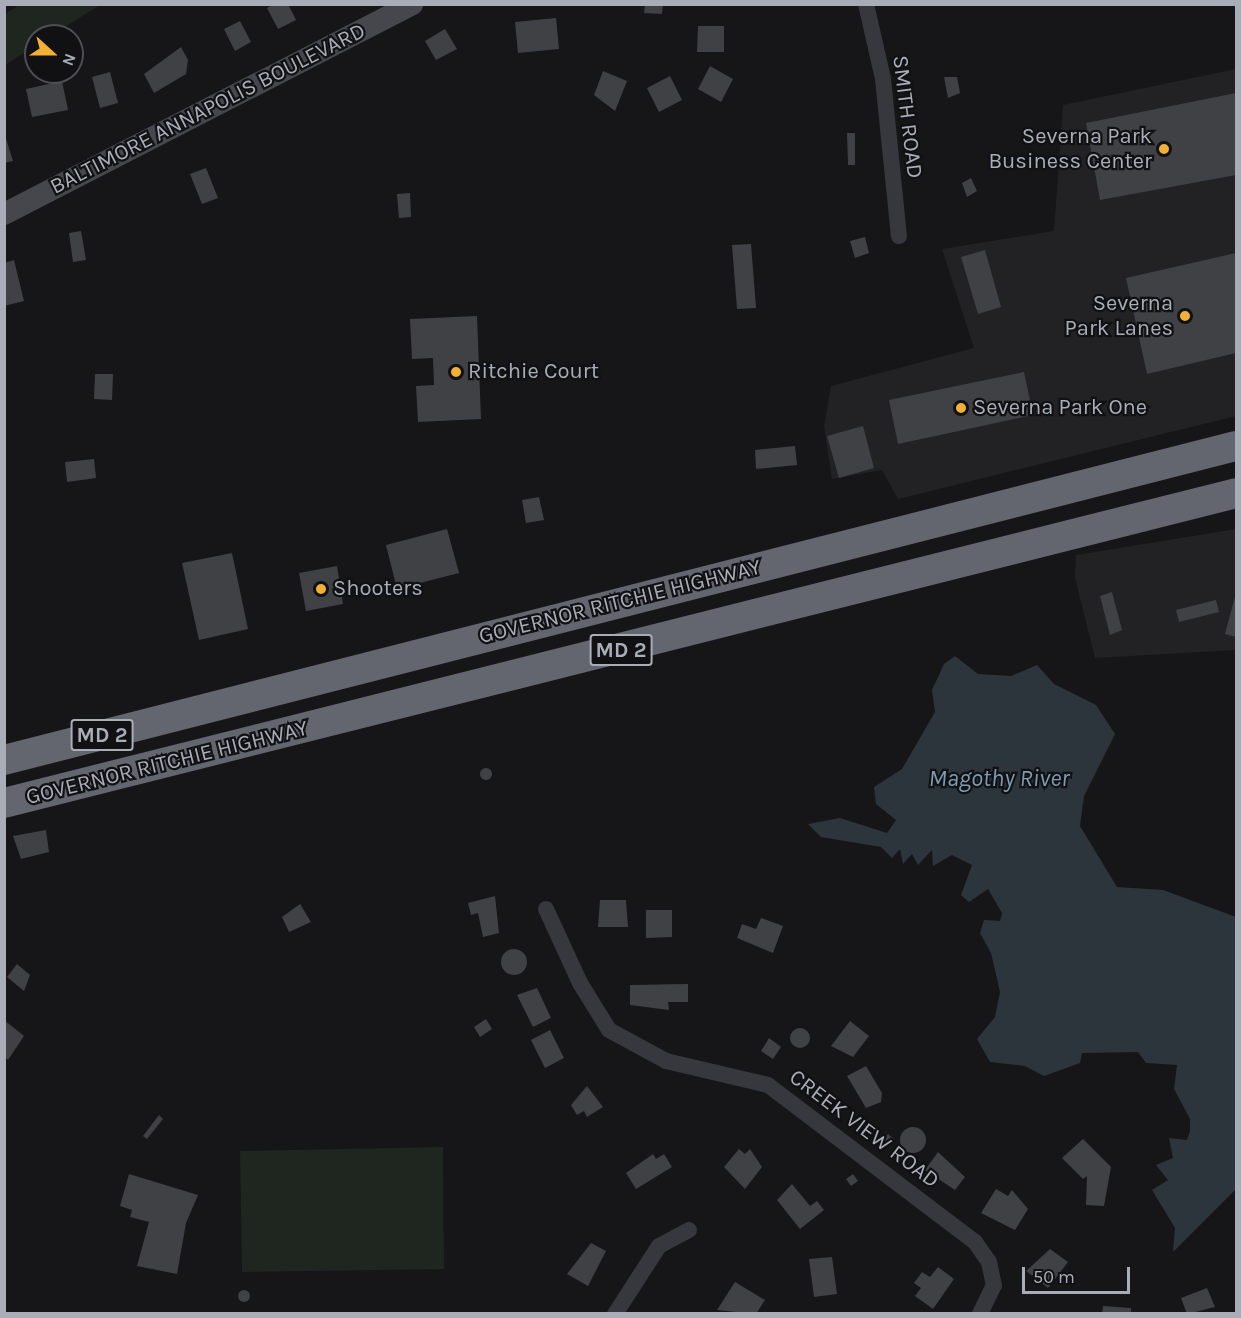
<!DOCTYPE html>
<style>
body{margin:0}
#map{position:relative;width:1241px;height:1318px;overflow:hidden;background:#161618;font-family:Karla,sans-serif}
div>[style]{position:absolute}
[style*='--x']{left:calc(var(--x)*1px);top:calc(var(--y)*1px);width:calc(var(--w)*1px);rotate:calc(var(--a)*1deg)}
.built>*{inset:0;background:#222225}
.green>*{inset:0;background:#1e261f}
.water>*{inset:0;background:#2c353c}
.building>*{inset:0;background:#404145}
.round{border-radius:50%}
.street>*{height:16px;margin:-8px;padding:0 8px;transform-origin:8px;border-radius:8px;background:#37383d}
.secondary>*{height:22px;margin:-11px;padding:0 11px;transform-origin:11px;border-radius:11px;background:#45474d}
.highway>*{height:30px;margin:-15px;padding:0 15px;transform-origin:15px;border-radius:15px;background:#63666e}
.dots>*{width:16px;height:16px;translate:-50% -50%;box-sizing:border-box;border:3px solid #111113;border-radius:50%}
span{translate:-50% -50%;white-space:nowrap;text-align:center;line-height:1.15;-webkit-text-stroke:4.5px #111113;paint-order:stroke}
.shield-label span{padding:2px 4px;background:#111113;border:2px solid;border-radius:4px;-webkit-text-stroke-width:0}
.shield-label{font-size:21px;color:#a8adb8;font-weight:700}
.street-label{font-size:22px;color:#a8adb8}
.poi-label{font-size:22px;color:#a8adb8}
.right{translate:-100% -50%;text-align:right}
.left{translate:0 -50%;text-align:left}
.water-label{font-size:24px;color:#7f9bb3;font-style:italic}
.frame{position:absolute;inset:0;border:6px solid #a8adb8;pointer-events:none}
.north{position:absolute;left:24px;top:24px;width:60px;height:60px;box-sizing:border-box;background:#111113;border:2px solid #4d4f55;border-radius:50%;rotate:111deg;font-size:16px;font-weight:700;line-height:24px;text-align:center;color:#a8adb8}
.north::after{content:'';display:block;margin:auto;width:21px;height:27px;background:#f2b134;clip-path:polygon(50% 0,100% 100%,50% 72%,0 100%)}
.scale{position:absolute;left:1022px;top:1267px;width:108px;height:27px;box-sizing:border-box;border:3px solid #a8adb8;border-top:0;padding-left:8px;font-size:18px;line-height:21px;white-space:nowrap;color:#a8adb8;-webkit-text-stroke:4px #111113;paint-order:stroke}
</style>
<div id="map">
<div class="built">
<div style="clip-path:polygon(1236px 69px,1236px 416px,898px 499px,882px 470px,832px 479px,824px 426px,831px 386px,974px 348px,942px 249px,1054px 231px,1063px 105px)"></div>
<div style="clip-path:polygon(1236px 529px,1236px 650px,1095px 658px,1075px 578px,1076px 555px)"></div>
</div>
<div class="green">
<div style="clip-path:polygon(19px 5px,19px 4px,100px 5px,50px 36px,36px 36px,36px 45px,5px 65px,5px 14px)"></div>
<div style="clip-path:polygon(443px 1147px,444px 1269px,242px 1272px,240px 1151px)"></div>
</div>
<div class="water">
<div style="clip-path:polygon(955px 656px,978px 674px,1011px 676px,1037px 665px,1054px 684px,1096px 705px,1115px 734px,1084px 796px,1080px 826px,1117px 887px,1163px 890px,1236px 917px,1236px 1189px,1173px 1252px,1175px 1228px,1152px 1190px,1168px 1180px,1156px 1165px,1173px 1158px,1169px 1138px,1187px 1140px,1190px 1131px,1190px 1119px,1174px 1089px,1177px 1065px,1146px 1063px,1138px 1052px,1082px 1053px,1080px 1063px,1044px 1076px,1025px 1066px,990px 1062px,977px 1039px,995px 1017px,1000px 992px,991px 953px,980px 933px,984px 920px,1000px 921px,1002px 913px,988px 889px,969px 902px,961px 895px,972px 865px,952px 855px,933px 866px,932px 850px,918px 865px,912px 854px,903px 864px,900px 849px,892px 858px,881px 847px,821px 837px,808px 824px,840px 818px,887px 833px,896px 820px,876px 804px,874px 787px,902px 769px,935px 712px,932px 690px,944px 664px)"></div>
</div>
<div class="building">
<div style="clip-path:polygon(274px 4px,288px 4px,296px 20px,278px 29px,267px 8px)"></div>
<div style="clip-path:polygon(645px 4px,663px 4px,662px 14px,644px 13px)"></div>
<div style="clip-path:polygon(556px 18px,559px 49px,518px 53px,515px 22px)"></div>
<div style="clip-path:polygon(240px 21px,251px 42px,235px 51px,224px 29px)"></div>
<div style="clip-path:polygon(698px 26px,724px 26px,724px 52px,697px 52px)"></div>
<div style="clip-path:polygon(445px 29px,457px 49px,436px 60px,425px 41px)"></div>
<div style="clip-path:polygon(181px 47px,188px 60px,186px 74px,154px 93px,144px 74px)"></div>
<div style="clip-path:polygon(710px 66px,733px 79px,721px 102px,698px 89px)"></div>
<div style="clip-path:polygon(603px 71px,627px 81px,615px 111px,594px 95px)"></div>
<div style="clip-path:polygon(110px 72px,118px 103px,100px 108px,92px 77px)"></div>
<div style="clip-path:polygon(670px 76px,682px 100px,659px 112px,647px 88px)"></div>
<div style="clip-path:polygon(944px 77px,957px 77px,960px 93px,948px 98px)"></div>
<div style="clip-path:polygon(62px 81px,68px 110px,32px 117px,26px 89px)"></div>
<div style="clip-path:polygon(1236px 93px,1236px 175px,1100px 200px,1086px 123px)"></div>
<div style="clip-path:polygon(4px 132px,13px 161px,4px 163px)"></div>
<div style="clip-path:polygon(847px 133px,855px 133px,855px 165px,848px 165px)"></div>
<div style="clip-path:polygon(206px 168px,218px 198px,202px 204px,190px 174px)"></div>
<div style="clip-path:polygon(971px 178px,977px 191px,967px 197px,962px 183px)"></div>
<div style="clip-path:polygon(410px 193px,411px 217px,399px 218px,397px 194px)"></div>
<div style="clip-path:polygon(81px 231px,86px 260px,73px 262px,69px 233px)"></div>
<div style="clip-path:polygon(865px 237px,869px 253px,855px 258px,850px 241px)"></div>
<div style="clip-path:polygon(751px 244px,756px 308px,737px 309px,732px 245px)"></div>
<div style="clip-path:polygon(985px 250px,1001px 307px,978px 314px,961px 257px)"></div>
<div style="clip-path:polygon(1236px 253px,1236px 353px,1147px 374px,1126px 278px)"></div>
<div style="clip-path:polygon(14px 260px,24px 301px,4px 306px,4px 263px)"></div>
<div style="clip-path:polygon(477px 316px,481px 419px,418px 422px,416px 386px,434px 385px,433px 358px,412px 359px,410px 319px)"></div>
<div style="clip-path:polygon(1024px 372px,1033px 415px,898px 444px,889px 400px)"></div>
<div style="clip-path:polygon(95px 374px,113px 374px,112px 400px,94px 399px)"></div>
<div style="clip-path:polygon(863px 426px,874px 468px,839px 478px,827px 436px)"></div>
<div style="clip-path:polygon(795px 446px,797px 465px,756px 469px,755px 450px)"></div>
<div style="clip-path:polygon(94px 459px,96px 478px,67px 482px,65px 462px)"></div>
<div style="clip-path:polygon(539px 497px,544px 520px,526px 523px,522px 500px)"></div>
<div style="clip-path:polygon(447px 529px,459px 573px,397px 589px,386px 545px)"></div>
<div style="clip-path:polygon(232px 553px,248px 629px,199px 640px,182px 563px)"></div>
<div style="clip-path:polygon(337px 566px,343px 604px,306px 611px,299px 573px)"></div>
<div style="clip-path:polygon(1112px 592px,1122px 630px,1110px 635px,1100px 596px)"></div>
<div style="clip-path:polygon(1236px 593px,1236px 637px,1225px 634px)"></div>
<div style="clip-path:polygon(1216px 600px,1219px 612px,1179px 622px,1176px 610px)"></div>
<div class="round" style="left:480px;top:768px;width:12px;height:12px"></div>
<div style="clip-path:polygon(46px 830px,49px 852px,21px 859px,13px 836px)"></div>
<div style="clip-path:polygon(495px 896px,499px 933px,483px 937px,478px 913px,471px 915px,468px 903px)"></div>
<div style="clip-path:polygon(600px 900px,626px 900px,628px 927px,598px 927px)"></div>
<div style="clip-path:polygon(300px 904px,311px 922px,289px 932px,282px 917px)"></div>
<div style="clip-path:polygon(646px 910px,672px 910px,672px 937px,646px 938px)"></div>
<div style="clip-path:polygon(761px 918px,783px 926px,773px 953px,737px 938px,742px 924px,756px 929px)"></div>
<div class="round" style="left:501px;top:949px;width:26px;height:26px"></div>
<div style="clip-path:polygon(17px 964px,30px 975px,24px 991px,7px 977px)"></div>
<div style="clip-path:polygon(688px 984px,688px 1002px,668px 1002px,669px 1010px,630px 1005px,630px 985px)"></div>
<div style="clip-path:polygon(537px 988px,551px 1018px,533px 1027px,517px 995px)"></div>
<div style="clip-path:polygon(486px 1019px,492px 1029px,480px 1037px,474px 1027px)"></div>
<div style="clip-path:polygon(4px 1020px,24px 1036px,8px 1060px,4px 1057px)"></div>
<div style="clip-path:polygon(850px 1021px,869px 1036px,853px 1057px,831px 1046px)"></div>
<div class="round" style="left:790px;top:1028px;width:20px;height:20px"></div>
<div style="clip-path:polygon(550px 1030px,564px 1058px,545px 1068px,531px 1040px)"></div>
<div style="clip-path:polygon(769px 1038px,781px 1047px,773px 1059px,761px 1051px)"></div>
<div style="clip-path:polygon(866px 1066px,882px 1093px,881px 1102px,866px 1108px,847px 1076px)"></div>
<div style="clip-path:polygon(587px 1086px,603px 1107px,587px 1117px,584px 1111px,577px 1115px,571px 1105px)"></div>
<div style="clip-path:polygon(159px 1115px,163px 1119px,147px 1139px,143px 1136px)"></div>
<div class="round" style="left:900px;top:1127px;width:26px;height:26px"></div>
<div style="clip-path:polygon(888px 1134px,894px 1139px,887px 1147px,881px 1142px)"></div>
<div style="clip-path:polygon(1083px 1139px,1111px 1167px,1104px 1206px,1086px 1205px,1087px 1176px,1083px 1179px,1062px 1158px)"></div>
<div style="clip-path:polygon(739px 1149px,745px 1154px,750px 1149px,762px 1167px,745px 1189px,724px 1167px)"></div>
<div style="clip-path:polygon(938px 1152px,965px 1177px,955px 1190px,925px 1170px)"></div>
<div style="clip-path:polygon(653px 1154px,656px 1159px,664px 1154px,672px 1167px,636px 1189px,626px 1173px)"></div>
<div style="clip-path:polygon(129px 1174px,198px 1195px,186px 1223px,177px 1274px,137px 1266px,149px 1222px,130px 1217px,132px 1210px,120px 1206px)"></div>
<div style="clip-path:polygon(853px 1174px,858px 1181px,851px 1186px,846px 1179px)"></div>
<div style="clip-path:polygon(792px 1184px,810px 1206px,817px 1201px,824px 1210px,800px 1229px,777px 1200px)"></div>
<div style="clip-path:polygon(996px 1189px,1008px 1196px,1012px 1190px,1028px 1209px,1015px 1230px,981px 1213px)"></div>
<div style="clip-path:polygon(591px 1243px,606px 1251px,588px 1286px,567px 1274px)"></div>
<div style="clip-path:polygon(1050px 1249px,1068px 1262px,1048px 1288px,1026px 1271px)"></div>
<div style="clip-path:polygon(832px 1257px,837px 1294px,814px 1297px,809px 1259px)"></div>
<div style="clip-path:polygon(938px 1267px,954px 1279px,933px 1309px,915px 1296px,921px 1288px,914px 1283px,922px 1272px,930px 1277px)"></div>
<div style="clip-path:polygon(735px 1282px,765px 1300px,756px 1314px,717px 1310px)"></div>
<div style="clip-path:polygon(1207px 1288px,1215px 1307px,1187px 1314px,1181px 1298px)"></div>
<div class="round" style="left:238px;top:1290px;width:12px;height:12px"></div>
<div style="clip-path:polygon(1103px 1306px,1131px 1308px,1131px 1314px,1102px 1314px)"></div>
</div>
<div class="street">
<div style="--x:866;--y:4;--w:77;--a:77.2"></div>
<div style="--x:883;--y:79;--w:158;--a:84.2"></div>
<div style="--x:546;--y:909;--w:81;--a:65.3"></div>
<div style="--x:580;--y:983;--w:55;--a:58.3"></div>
<div style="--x:609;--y:1030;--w:65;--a:28.5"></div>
<div style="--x:666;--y:1061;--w:105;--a:13.2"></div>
<div style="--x:768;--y:1085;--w:260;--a:37.2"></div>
<div style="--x:975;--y:1242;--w:24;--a:55"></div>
<div style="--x:989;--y:1262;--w:24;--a:78"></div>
<div style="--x:994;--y:1285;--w:32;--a:116"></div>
<div style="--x:615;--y:1314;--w:81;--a:-57.1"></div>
<div style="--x:659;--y:1246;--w:34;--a:-28"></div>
</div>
<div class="secondary">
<div style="--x:4;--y:214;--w:459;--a:-27.2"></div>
</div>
<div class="highway">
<div style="--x:4;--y:760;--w:1271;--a:-14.3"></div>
<div style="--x:4;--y:803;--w:1270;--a:-14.12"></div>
</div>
<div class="dots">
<div style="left:1164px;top:149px;background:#f2b134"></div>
<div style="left:1185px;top:316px;background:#f2b134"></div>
<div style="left:456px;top:372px;background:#f2b134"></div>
<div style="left:961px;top:408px;background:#f2b134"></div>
<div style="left:321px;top:589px;background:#f2b134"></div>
</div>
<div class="shield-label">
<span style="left:621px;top:650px">MD 2</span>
<span style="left:102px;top:735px">MD 2</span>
</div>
<div class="street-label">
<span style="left:208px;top:109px;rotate:-27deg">BALTIMORE ANNAPOLIS BOULEVARD</span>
<span style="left:907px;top:117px;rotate:83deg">SMITH ROAD</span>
<span style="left:620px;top:602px;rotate:-14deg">GOVERNOR RITCHIE HIGHWAY</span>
<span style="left:167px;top:763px;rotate:-14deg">GOVERNOR RITCHIE HIGHWAY</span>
<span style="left:864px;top:1129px;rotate:37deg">CREEK VIEW ROAD</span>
</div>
<div class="poi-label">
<span class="right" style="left:1152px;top:149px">Severna Park<br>Business Center</span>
<span class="right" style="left:1173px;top:316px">Severna<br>Park Lanes</span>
<span class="left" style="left:468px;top:372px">Ritchie Court</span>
<span class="left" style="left:973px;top:408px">Severna Park One</span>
<span class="left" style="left:333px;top:589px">Shooters</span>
</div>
<div class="water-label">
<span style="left:999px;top:779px">Magothy River</span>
</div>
<div class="frame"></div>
<div class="north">N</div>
<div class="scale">50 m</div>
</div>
